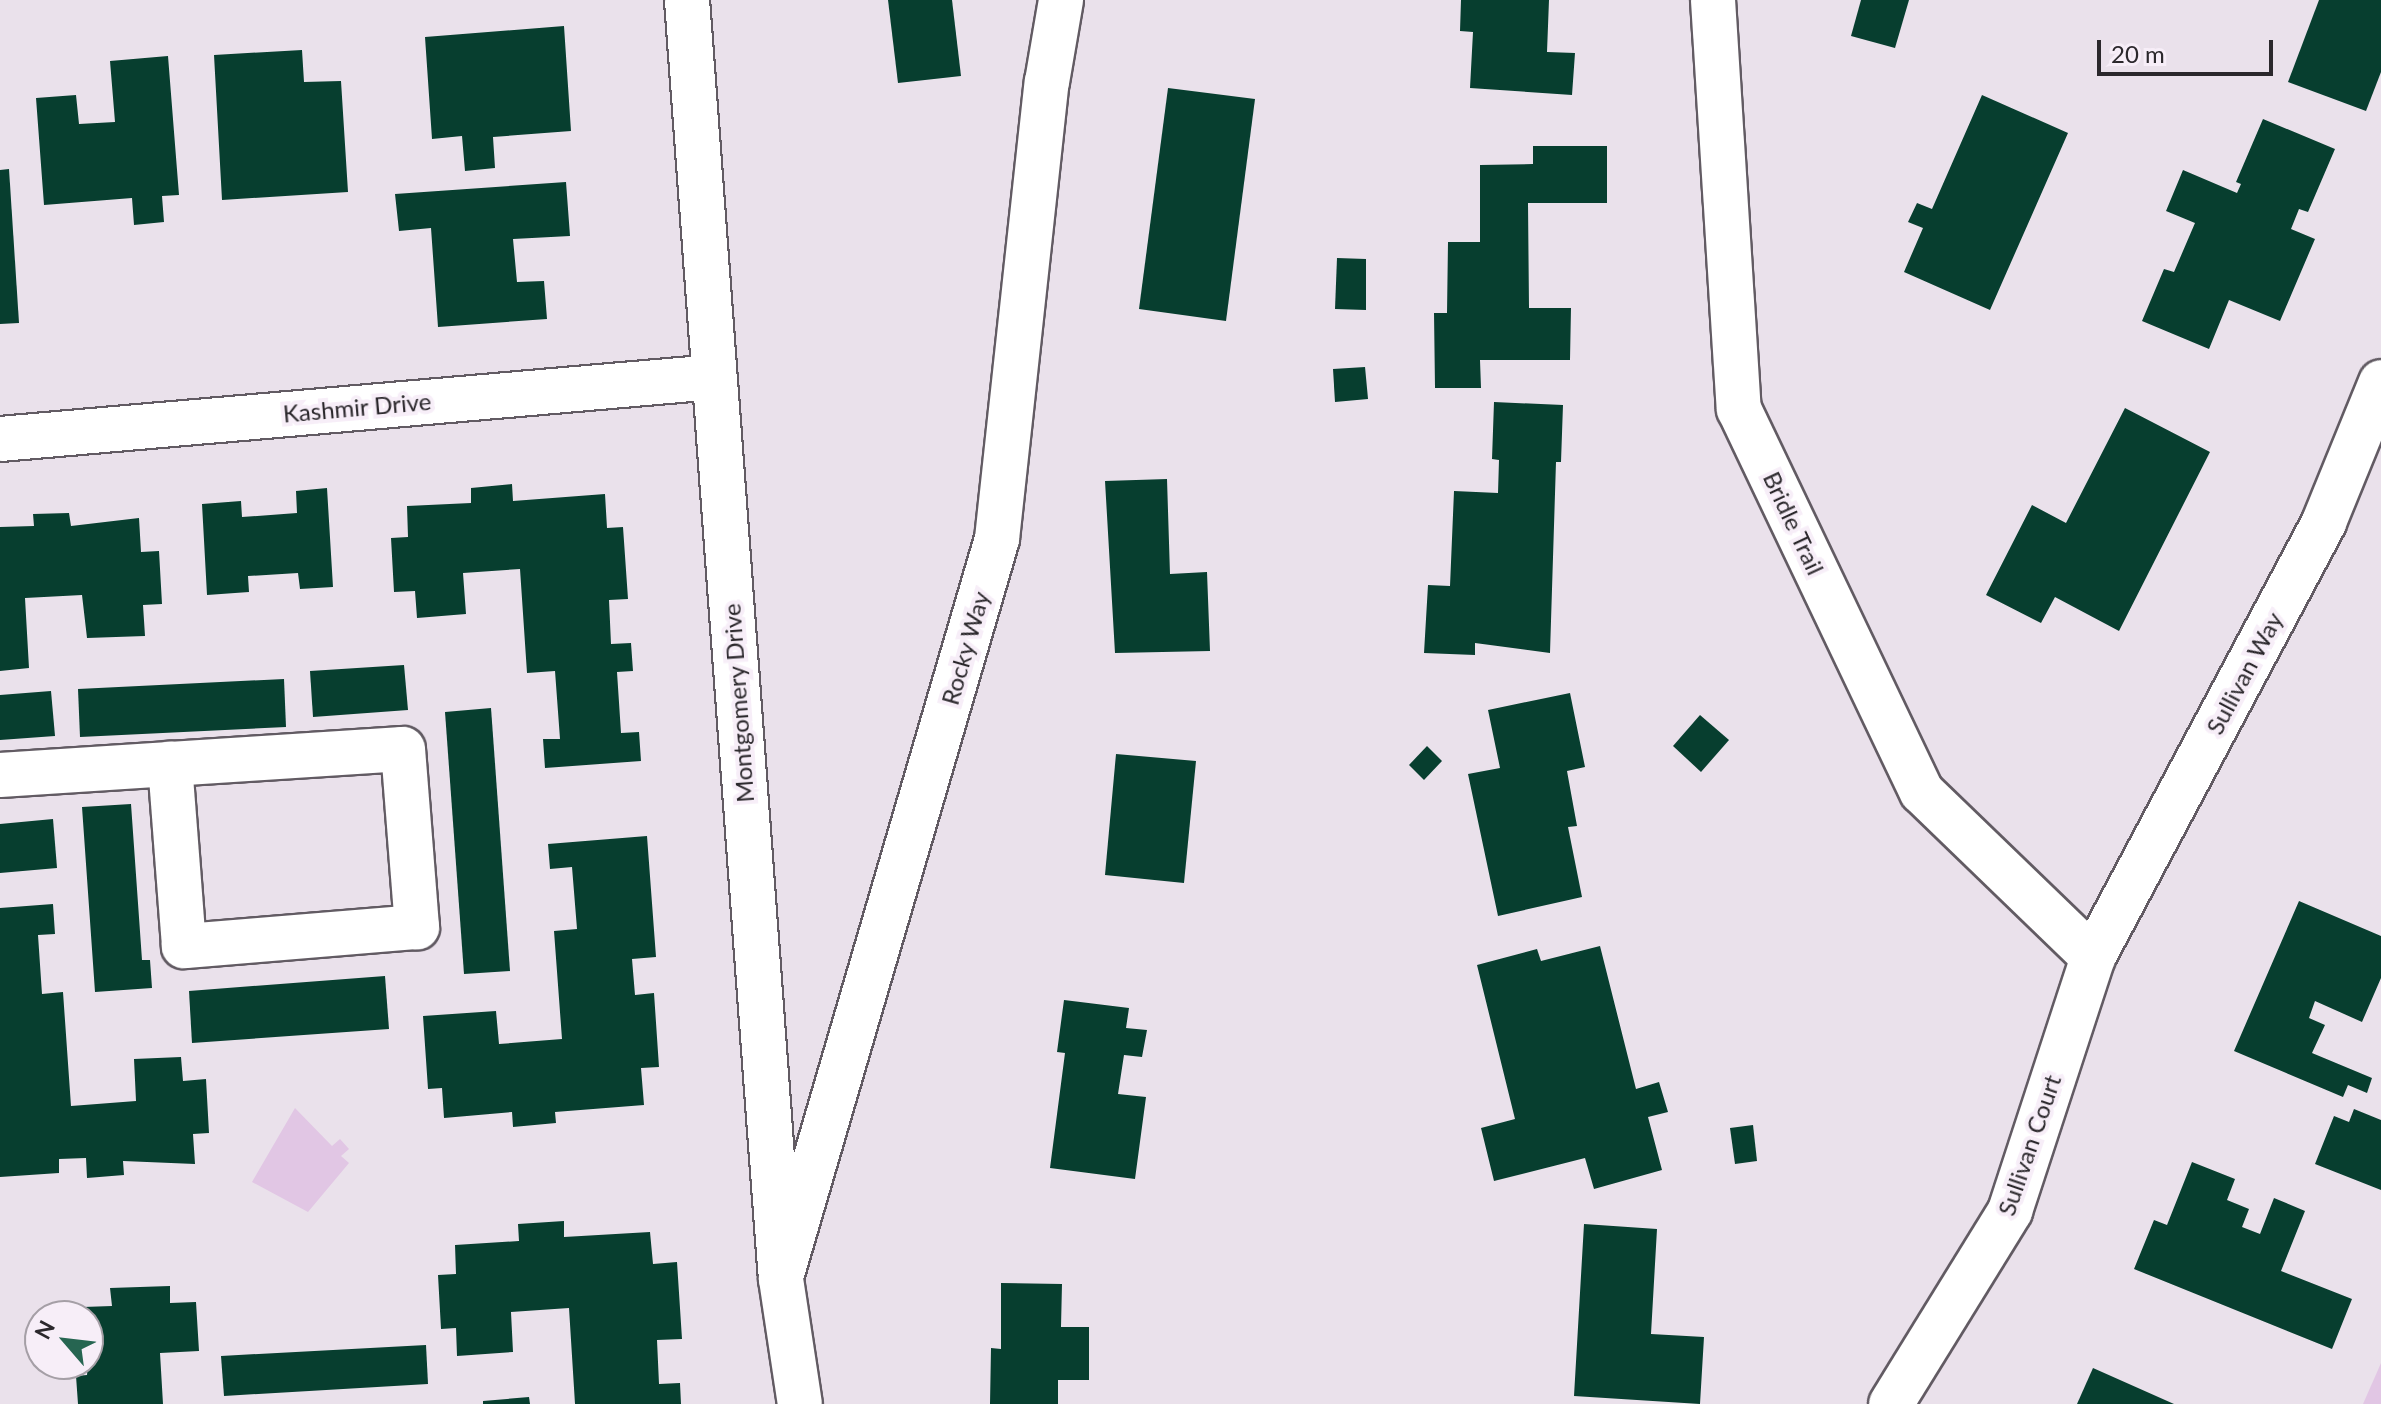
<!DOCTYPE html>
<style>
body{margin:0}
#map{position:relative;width:2381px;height:1404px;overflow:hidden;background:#eae1eb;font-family:Lato,sans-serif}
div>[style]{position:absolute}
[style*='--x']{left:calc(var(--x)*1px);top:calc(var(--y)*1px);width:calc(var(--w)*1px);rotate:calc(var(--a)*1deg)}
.green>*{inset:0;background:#e1c6e4}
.building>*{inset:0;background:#073e2f}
.roads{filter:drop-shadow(2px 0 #625b63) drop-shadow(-2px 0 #625b63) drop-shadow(0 2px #625b63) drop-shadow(0 -2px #625b63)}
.street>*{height:44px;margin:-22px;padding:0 22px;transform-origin:22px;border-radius:22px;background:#fff}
.secondary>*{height:44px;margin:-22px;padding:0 22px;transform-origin:22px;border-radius:22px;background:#fff}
span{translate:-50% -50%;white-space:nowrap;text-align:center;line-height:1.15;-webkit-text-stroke:8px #f7eef8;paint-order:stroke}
.street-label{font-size:24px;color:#2b282c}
.north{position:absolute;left:24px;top:1300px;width:80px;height:80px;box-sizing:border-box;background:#f7eef8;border:2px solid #a59fa6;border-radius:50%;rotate:298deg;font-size:22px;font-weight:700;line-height:32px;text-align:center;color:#2b282c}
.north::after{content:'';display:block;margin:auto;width:28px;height:36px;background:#266551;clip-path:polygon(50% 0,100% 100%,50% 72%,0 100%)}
.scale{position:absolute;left:2097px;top:40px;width:176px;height:36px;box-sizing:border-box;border:4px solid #2b282c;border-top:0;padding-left:10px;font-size:24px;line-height:28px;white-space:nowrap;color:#2b282c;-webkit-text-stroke:6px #f7eef8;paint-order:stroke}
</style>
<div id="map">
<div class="green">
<div style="clip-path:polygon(295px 1108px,332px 1146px,340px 1139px,349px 1149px,341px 1156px,349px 1163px,308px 1212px,252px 1182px)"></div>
<div style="clip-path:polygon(2381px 1363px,2381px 1404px,2363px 1404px)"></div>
</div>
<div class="building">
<div style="clip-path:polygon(888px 0,952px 0,961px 76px,898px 83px)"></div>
<div style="clip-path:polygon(1461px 0,1549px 0,1547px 52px,1575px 53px,1572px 95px,1470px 88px,1473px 32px,1460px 31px)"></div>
<div style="clip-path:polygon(1861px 0,1909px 0,1895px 48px,1851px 36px)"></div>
<div style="clip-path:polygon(2319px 0,2381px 0,2381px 72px,2366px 111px,2288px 82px)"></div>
<div style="clip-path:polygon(564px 26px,571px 131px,493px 137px,495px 168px,465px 171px,462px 136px,432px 139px,425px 37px)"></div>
<div style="clip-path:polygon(302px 50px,304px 82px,341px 81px,348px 192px,222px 200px,214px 55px)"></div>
<div style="clip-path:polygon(168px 56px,179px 195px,162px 196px,164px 222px,134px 225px,132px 198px,44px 205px,36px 98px,76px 95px,79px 124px,115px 122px,110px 61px)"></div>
<div style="clip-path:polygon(1168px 88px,1255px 99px,1226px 321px,1139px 309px)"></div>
<div style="clip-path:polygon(1982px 95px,2068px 133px,1990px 310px,1904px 272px,1923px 228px,1908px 222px,1917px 203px,1932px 209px)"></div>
<div style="clip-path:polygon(2263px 119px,2335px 149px,2308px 212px,2299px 209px,2291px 229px,2315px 239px,2280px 321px,2229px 300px,2209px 349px,2142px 321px,2164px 269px,2174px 272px,2195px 223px,2166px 211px,2183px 170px,2237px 193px,2241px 184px,2236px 182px)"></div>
<div style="clip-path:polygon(1533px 146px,1607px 146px,1607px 203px,1528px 203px,1529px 308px,1571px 308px,1570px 360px,1480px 360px,1481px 388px,1435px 388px,1434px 313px,1447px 313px,1448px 242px,1480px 242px,1480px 165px,1533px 164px)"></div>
<div style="clip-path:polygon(9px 169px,19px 323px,0 324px,0 170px)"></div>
<div style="clip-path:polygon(566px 182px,570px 236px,513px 239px,517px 282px,544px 281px,547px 319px,438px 327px,431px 228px,399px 231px,395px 194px)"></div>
<div style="clip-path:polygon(1337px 258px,1366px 259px,1366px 310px,1335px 309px)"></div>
<div style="clip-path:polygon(1365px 367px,1368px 399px,1335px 402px,1333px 369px)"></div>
<div style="clip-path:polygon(1494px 402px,1563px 405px,1561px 462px,1556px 462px,1550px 653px,1475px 643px,1475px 655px,1424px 653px,1428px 585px,1450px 586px,1454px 491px,1498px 493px,1499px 460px,1492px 459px)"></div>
<div style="clip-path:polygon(2125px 408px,2210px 452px,2119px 631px,2055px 597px,2041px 623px,1986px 595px,2032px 505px,2066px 523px)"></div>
<div style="clip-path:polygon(1167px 479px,1170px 574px,1207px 572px,1210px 651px,1115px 653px,1105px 481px)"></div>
<div style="clip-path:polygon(512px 484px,513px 501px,605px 494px,607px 528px,623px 527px,628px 599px,609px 600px,611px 644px,631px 643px,633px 671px,617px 672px,621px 733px,639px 732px,641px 761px,545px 768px,543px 739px,560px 739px,555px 671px,527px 673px,520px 569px,463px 573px,466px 614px,417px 618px,415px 591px,394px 592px,391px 538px,408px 537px,407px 506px,471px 503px,471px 488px)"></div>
<div style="clip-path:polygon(327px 488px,333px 587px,300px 589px,298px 573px,248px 576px,249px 592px,207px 595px,202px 504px,241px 501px,242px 517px,297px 513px,296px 491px)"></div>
<div style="clip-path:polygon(69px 513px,71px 526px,139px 518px,141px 552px,159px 551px,162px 604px,143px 605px,145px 636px,87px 638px,82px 595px,25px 598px,29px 668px,0 671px,0 527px,34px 526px,33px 514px)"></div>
<div style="clip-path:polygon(404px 665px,408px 710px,313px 717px,310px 671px)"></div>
<div style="clip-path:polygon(284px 679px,286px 727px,80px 737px,78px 689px)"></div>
<div style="clip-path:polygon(51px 691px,55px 736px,0 740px,0 695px)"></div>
<div style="clip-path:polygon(1570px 693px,1585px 767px,1567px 771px,1577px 826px,1568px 827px,1582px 897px,1498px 916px,1468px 774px,1500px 768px,1488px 710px)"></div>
<div style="clip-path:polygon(491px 708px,510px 971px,464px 974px,445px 712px)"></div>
<div style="clip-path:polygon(1700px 715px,1729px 740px,1701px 772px,1673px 746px)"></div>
<div style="clip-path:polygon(1427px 746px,1442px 761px,1424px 780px,1409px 765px)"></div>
<div style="clip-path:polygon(1116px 754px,1196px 761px,1184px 883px,1105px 875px)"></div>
<div style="clip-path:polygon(131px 804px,142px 960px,150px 960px,152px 988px,95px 992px,82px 807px)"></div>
<div style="clip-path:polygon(53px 819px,57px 868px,0 873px,0 824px)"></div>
<div style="clip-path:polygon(647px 836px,656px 957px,632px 959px,635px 995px,654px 993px,659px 1067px,641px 1068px,644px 1105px,555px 1112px,556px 1123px,513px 1127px,512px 1112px,444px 1118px,442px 1088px,428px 1089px,423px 1016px,496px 1011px,499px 1044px,562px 1039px,554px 931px,577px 929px,572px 867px,550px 869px,548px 844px)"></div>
<div style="clip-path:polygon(2299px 901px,2381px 936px,2381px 978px,2362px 1022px,2315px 1001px,2309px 1018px,2325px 1025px,2312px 1053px,2372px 1078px,2367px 1093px,2348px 1085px,2343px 1097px,2234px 1051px)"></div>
<div style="clip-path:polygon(53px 904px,55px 934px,38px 935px,42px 994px,63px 992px,71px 1106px,136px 1101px,134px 1059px,181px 1057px,183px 1081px,206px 1079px,209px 1133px,193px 1134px,195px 1164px,123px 1161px,124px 1175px,87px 1178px,86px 1158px,59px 1159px,59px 1173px,0 1177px,0 908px)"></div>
<div style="clip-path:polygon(1600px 946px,1636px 1089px,1659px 1082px,1668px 1112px,1648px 1117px,1662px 1170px,1594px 1189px,1585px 1158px,1494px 1181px,1481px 1128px,1515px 1119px,1477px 965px,1537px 949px,1541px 961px)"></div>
<div style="clip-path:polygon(385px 976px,389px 1029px,192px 1043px,189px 991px)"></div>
<div style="clip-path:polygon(1064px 1000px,1129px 1008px,1126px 1028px,1147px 1030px,1142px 1057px,1124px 1055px,1118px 1094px,1146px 1097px,1135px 1179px,1050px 1168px,1065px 1053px,1057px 1052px)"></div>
<div style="clip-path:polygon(2354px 1109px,2381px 1120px,2381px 1190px,2315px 1164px,2334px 1116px,2349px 1122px)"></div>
<div style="clip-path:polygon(1753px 1125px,1757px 1161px,1735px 1164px,1730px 1128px)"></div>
<div style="clip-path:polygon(2192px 1162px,2235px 1179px,2227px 1200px,2249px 1209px,2242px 1227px,2260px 1234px,2274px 1198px,2305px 1211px,2281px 1271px,2352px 1299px,2332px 1349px,2134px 1269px,2154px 1220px,2167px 1225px)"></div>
<div style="clip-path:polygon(564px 1221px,564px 1237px,650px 1232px,653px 1264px,677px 1262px,682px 1339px,657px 1340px,659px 1384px,680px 1383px,681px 1404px,575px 1404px,569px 1308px,511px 1312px,513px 1352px,457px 1356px,456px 1328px,441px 1329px,438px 1275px,456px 1274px,455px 1245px,519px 1241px,518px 1224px)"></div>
<div style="clip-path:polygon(1584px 1224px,1657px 1229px,1651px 1334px,1704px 1337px,1700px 1404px,1574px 1396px)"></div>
<div style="clip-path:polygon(1001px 1283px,1062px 1284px,1061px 1327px,1089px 1327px,1089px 1380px,1058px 1380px,1058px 1404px,990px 1404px,991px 1348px,1001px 1349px)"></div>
<div style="clip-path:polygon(170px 1286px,170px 1303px,196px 1302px,199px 1351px,160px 1353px,163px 1404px,78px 1404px,76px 1376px,87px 1375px,88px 1364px,83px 1307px,112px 1306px,110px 1288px)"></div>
<div style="clip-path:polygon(426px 1345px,428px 1384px,224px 1396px,221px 1356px)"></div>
<div style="clip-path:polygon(2093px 1368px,2174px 1404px,2077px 1404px)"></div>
<div style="clip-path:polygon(529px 1397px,530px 1404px,483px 1404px,483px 1401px)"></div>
</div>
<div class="roads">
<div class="street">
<div style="--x:1713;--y:0;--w:410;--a:86.4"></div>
<div style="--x:1739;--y:409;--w:424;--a:64.5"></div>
<div style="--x:1922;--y:792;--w:238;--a:44"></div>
<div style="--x:0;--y:439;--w:717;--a:-4.96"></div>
<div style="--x:0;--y:775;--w:170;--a:-3.7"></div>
<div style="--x:170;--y:764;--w:233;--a:-3.7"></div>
<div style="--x:403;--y:749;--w:179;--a:85.5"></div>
<div style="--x:417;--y:927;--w:234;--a:175.3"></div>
<div style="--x:184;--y:946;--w:183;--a:-94.4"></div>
<div style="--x:781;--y:1277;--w:769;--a:-73.69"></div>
<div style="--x:997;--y:539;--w:460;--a:-83.8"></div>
<div style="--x:1047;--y:82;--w:83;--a:-80.3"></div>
<div style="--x:1891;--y:1404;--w:227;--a:-58.3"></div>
<div style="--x:2010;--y:1211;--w:267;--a:-71.9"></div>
<div style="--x:2093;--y:957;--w:493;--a:-62"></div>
<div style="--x:2324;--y:522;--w:151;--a:-67.8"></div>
</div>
<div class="secondary">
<div style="--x:687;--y:0;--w:1282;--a:85.8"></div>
<div style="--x:781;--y:1279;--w:126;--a:81.4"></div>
</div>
</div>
<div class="street-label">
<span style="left:357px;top:407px;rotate:-5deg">Kashmir Drive</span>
<span style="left:1794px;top:523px;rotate:65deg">Bridle Trail</span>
<span style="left:965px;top:648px;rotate:-74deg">Rocky Way</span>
<span style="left:2244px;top:673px;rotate:-62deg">Sullivan Way</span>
<span style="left:738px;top:703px;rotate:-94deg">Montgomery Drive</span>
<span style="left:2029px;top:1145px;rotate:-71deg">Sullivan Court</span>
</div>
<div class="north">N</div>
<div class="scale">20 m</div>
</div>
